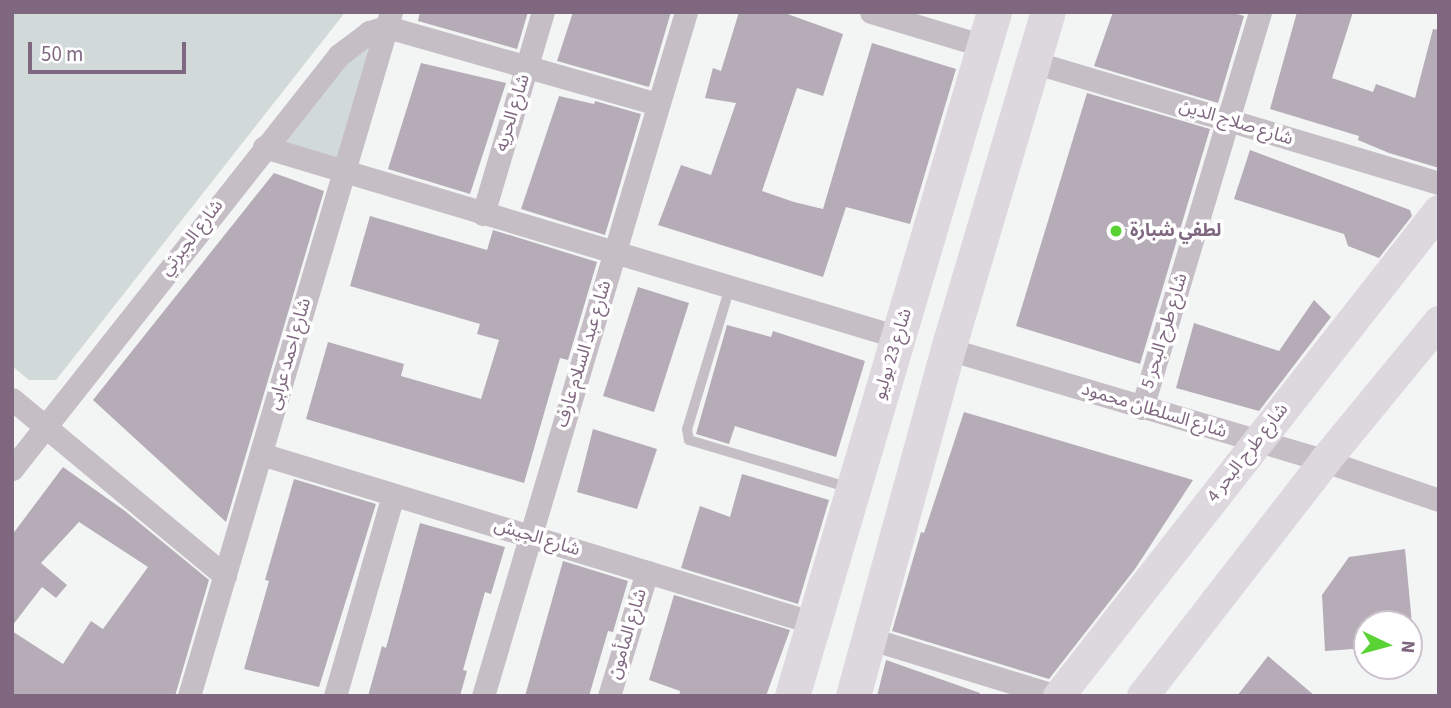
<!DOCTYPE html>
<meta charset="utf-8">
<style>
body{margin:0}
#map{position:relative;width:1451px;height:708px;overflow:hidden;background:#f2f5f3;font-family:"Source Sans 3","Noto Sans Arabic",sans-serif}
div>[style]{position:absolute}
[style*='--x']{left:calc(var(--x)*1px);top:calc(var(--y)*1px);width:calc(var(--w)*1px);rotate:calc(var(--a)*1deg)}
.green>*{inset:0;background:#d1d9d9}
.building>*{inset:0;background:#b6acb7}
.lane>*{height:10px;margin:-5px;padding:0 5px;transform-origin:5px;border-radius:5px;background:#c5bec5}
.street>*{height:23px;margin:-11.5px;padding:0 11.5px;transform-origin:11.5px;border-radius:11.5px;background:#c5bec5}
.secondary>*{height:32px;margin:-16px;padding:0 16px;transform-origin:16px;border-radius:16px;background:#ddd7de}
.primary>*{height:35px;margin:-17.5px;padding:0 17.5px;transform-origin:17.5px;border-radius:17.5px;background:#ddd7de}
.dots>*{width:19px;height:19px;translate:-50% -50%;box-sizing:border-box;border:4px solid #fff;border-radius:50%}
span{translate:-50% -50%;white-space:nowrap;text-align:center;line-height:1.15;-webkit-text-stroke:7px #fff;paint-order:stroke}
.street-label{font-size:18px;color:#7f6780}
.poi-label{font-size:18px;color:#7f6780;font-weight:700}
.left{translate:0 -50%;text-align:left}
.frame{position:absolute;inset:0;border:14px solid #7f6780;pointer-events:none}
.north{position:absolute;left:1353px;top:610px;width:70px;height:70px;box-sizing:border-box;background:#fff;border:2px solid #ccc2cc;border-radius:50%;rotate:95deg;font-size:19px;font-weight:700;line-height:28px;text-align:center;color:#7f6780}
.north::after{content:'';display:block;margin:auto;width:24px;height:32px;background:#5bd234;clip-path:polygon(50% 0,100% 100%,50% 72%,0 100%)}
.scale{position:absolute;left:28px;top:42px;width:158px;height:32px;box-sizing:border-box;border:4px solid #7f6780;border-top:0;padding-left:9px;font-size:21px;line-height:24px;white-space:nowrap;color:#7f6780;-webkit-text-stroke:5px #fff;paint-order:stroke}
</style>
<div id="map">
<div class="green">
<div style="clip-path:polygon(12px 12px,342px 12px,343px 15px,56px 380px,29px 380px,12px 366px)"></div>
<div style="clip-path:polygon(358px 42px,375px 47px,338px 165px,272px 143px)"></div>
</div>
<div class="building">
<div style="clip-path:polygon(420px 12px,528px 12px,517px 49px,418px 21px)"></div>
<div style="clip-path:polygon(573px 12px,671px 12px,649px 87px,557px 61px)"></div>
<div style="clip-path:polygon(739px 12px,782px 12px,843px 34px,823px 96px,797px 88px,762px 191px,794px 202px,823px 209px,872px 43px,956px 69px,910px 224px,846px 207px,823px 277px,658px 225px,681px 165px,711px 175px,736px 103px,705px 98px,713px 68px,721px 71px)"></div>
<div style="clip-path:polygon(1113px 12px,1231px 12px,1244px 16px,1218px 103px,1094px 66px)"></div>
<div style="clip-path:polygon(1297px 12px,1353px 12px,1332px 78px,1373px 92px,1376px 84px,1415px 98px,1433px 29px,1439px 30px,1439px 168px,1389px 153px,1358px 140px,1359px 136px,1270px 109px)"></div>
<div style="clip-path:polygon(421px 63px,506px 83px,470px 194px,388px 169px)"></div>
<div style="clip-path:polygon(1087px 93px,1210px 129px,1140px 364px,1016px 326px)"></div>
<div style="clip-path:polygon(559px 96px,594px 104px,595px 101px,641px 114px,605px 235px,521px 209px)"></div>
<div style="clip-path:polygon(1250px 150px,1410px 210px,1412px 216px,1379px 258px,1348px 246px,1344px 234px,1234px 199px)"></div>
<div style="clip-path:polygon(274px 173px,324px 191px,226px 522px,93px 400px)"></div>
<div style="clip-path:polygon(370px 216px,487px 250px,493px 230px,597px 262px,568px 360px,560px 358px,524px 483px,306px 419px,328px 342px,404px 364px,401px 376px,481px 399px,499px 340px,477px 334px,480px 324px,350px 286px)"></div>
<div style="clip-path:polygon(638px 287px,689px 303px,654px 412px,603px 396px)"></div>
<div style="clip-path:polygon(1314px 300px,1331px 317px,1259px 411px,1176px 388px,1194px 323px,1279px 351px)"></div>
<div style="clip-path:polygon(727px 325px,771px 337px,773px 331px,865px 361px,836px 457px,735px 426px,729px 444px,696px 434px)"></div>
<div style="clip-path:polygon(964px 412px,1193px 480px,1135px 569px,1049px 679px,892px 631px,921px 532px,924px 533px)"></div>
<div style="clip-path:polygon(593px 429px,657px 449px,637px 509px,577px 492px)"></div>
<div style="clip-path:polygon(63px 467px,125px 511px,209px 580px,175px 696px,12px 696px,12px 631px,63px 664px,91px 621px,103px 629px,148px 567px,79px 522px,41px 563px,67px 585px,56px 598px,42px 587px,12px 626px,12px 535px)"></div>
<div style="clip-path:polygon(742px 474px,829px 500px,798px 604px,681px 568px,700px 506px,730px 517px)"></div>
<div style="clip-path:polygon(294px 479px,376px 504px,319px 687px,244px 669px,269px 581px,265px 580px)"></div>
<div style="clip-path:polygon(420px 523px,505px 547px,491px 594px,485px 592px,463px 670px,467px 671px,460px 696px,368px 696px,382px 646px,386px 648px)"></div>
<div style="clip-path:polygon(1405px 549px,1412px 624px,1367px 624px,1367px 648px,1325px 651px,1322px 595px,1349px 557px)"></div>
<div style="clip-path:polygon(563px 561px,628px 581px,613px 632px,608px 631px,589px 696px,525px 696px)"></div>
<div style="clip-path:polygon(674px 595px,790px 630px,766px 696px,679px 696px,680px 691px,649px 680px)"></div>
<div style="clip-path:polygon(1268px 656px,1315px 696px,1237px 696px)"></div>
<div style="clip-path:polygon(886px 660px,980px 693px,979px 696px,877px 696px)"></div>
</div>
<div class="lane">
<div style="--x:730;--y:287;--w:148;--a:106.8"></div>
<div style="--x:687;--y:429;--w:11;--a:80"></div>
<div style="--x:689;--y:440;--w:165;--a:16.6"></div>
</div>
<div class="street">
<div style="--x:871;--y:12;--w:118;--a:16.7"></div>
<div style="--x:387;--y:27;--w:282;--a:15.9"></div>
<div style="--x:1033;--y:62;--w:424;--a:16.6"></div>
<div style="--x:264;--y:147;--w:662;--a:16.68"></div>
<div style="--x:483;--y:214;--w:211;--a:-73.5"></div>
<div style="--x:948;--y:349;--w:393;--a:16.5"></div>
<div style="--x:1325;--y:461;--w:120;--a:18.9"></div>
<div style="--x:12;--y:399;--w:277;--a:39.7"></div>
<div style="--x:1142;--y:408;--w:413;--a:-73.4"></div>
<div style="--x:261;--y:454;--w:578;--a:16.99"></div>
<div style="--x:12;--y:469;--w:528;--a:-51.7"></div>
<div style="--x:339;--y:55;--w:38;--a:-37"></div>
<div style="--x:369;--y:32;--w:19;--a:-16"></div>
<div style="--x:868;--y:638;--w:198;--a:17.1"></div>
<div style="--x:189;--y:696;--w:713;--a:-73.55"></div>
<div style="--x:335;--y:696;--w:209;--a:-73.9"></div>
<div style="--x:483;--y:696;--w:713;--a:-73.47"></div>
<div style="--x:609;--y:696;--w:130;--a:-73"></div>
</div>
<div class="secondary">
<div style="--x:1059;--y:696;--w:616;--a:-51.92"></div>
<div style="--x:1143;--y:696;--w:297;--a:-52.2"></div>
<div style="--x:1325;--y:461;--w:180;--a:-50.6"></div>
</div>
<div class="primary">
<div style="--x:792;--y:696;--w:713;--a:-73.55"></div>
<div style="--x:853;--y:696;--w:367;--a:-74.7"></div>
<div style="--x:950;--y:342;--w:344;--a:-73.5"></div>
</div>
<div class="dots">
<div style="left:1116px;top:231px;background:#5bd234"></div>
</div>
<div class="street-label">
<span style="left:513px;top:113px;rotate:-73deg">شارع الحريه</span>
<span style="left:1236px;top:123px;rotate:17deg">شارع صلاح الدين</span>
<span style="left:192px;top:238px;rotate:-52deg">شارع الجبرتي</span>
<span style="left:1165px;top:331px;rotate:-73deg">شارع طرح البحر 5</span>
<span style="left:290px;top:354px;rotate:-74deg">شارع احمد عرابى</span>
<span style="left:584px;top:354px;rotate:-73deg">شارع عبد السلام عارف</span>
<span style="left:893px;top:354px;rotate:-73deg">شارع 23 يوليو</span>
<span style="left:1154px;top:411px;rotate:17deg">شارع السلطان محمود</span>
<span style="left:1248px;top:453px;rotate:-52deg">شارع طرح البحر 4</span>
<span style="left:537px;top:538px;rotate:17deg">شارع الجيش</span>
<span style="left:628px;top:634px;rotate:-73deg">شارع المأمون</span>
</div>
<div class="poi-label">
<span class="left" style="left:1130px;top:231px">لطفي شبارة</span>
</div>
<div class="frame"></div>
<div class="north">N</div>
<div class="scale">50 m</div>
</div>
